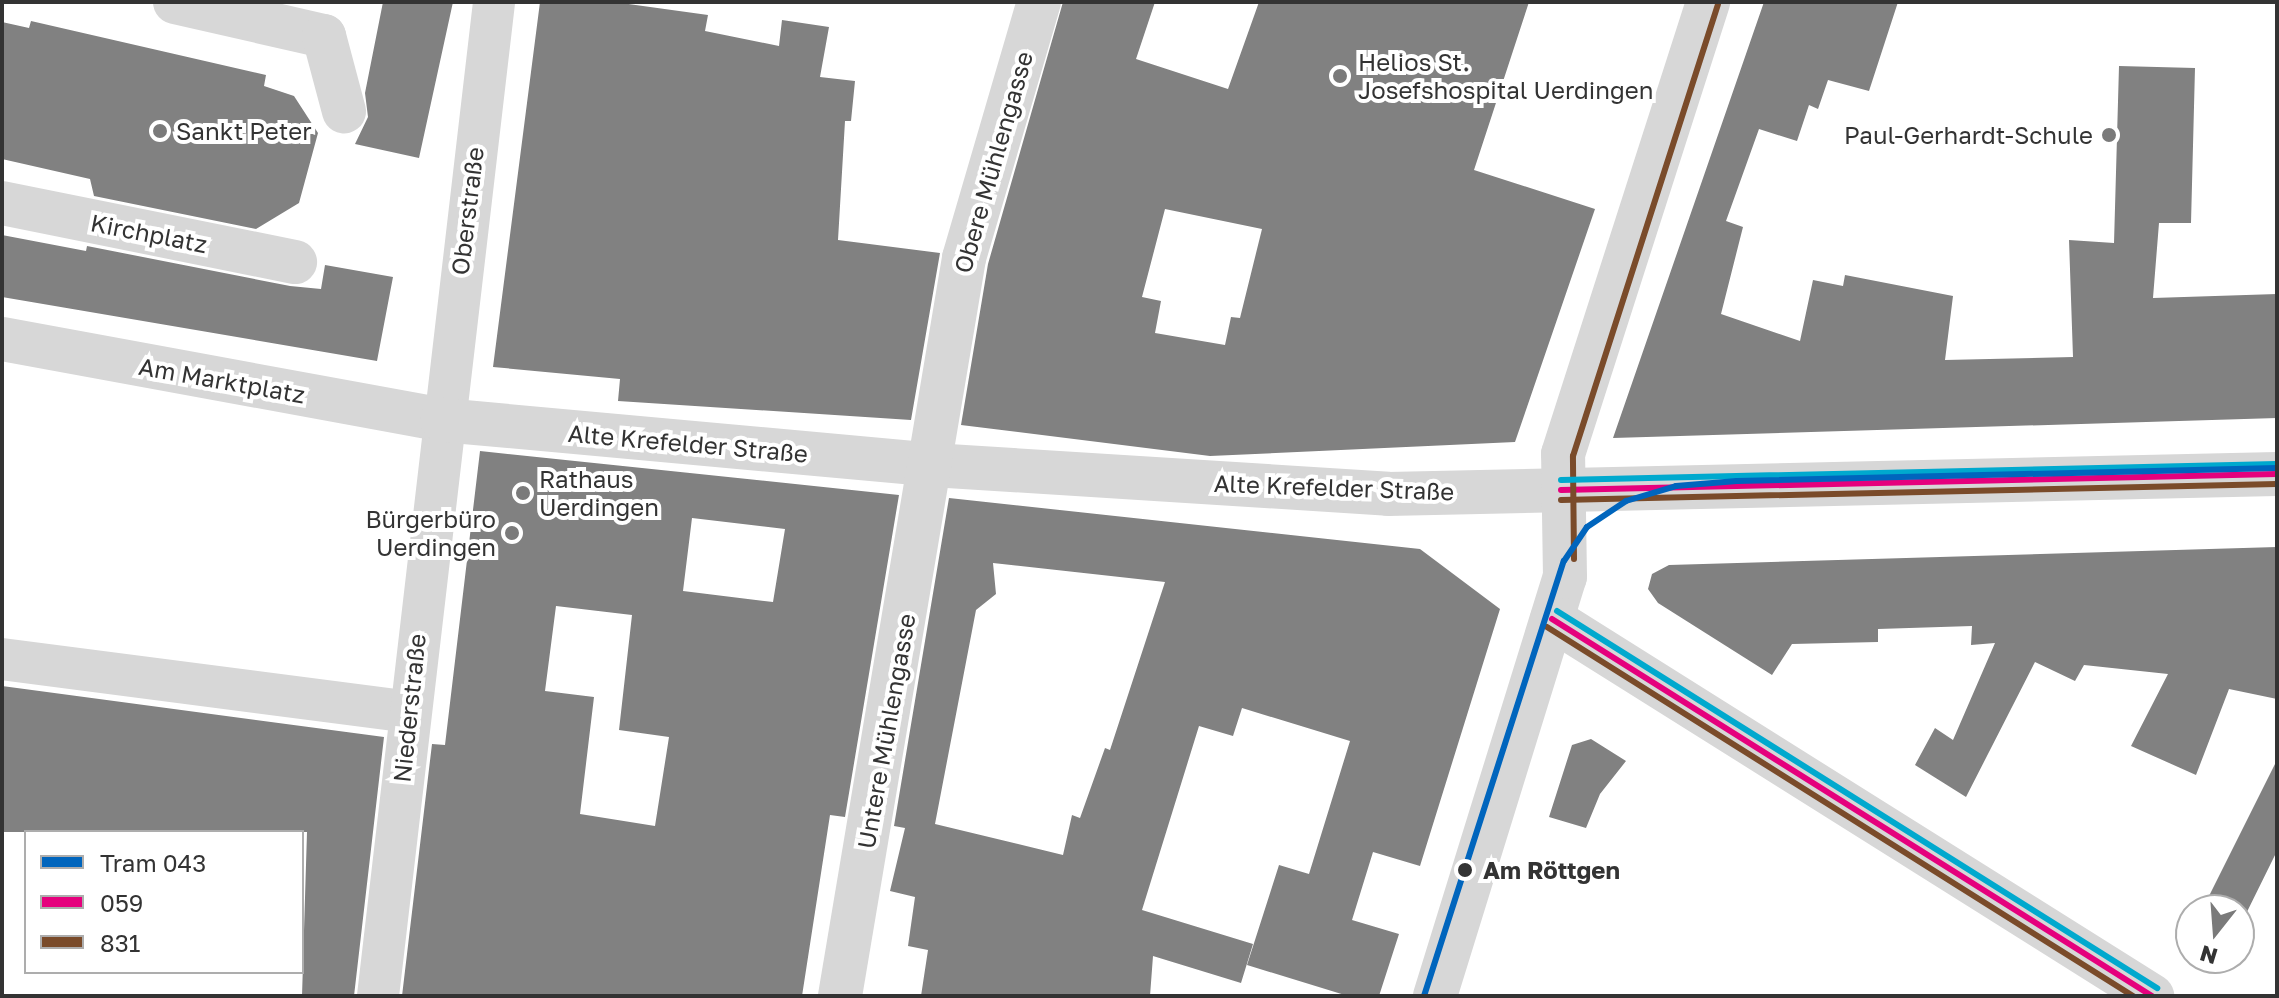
<!DOCTYPE html>
<meta charset="utf-8">
<style>
body{margin:0}
#map{position:relative;width:2279px;height:998px;overflow:hidden;background:#fff;font-family:"Golos Text",sans-serif}
div>[style]{position:absolute}
[style*='--x']{left:calc(var(--x)*1px);top:calc(var(--y)*1px);width:calc(var(--w)*1px);rotate:calc(var(--a)*1deg)}
.building>*{inset:0;background:#818181}
.pedestrian>*{height:42px;margin:-21px;padding:0 21px;transform-origin:21px;border-radius:21px;background:#d7d7d7}
.minor>*{height:44px;margin:-22px;padding:0 22px;transform-origin:22px;border-radius:22px;background:#d7d7d7}
.bus-1>*{height:6px;margin:-3px;padding:0 3px;transform-origin:3px;border-radius:3px;background:#e5007d}
.bus-2>*{height:6px;margin:-3px;padding:0 3px;transform-origin:3px;border-radius:3px;background:#7a4b2a}
.bus-3>*{height:6px;margin:-3px;padding:0 3px;transform-origin:3px;border-radius:3px;background:#00a9ce}
.tram-1>*{height:6px;margin:-3px;padding:0 3px;transform-origin:3px;border-radius:3px;background:#0065bd}
.dots>*{width:22px;height:22px;translate:-50% -50%;box-sizing:border-box;border:4px solid #fff;border-radius:50%}
span{translate:-50% -50%;white-space:nowrap;text-align:center;line-height:1.15;-webkit-text-stroke:8px #fff;paint-order:stroke}
.poi-label{font-size:24px;color:#333}
.left{translate:0 -50%;text-align:left}
.right{translate:-100% -50%;text-align:right}
.street-label{font-size:24px;color:#333}
.stop-label{font-size:24px;color:#333;font-weight:700}
.frame{position:absolute;inset:0;border:4px solid #333;pointer-events:none}
.legend{position:absolute;left:24px;top:830px;width:280px;height:144px;box-sizing:border-box;background:#fff;border:2px solid #adadad;margin:0;padding:10px 14px;list-style:none;font-size:24px;color:#333}
.legend li{display:flex;align-items:center;gap:16px;height:40px}
.legend b{width:40px;border:2px solid #adadad}
.north{position:absolute;left:2175px;top:894px;width:80px;height:80px;box-sizing:border-box;background:#fff;border:2px solid #adadad;border-radius:50%;rotate:197deg;font-size:22px;font-weight:700;line-height:32px;text-align:center;color:#333}
.north::after{content:'';display:block;margin:auto;width:28px;height:36px;background:#7a7a7a;clip-path:polygon(50% 0,100% 100%,50% 72%,0 100%)}
</style>
<div id="map">
<div class="building">
<div style="clip-path:polygon(383px 2px,453px 2px,419px 158px,355px 144px,368px 117px,365px 93px)"></div>
<div style="clip-path:polygon(540px 2px,614px 2px,708px 15px,705px 31px,779px 46px,782px 20px,829px 27px,820px 77px,855px 81px,851px 121px,845px 121px,838px 240px,940px 253px,911px 420px,618px 401px,620px 379px,493px 367px)"></div>
<div style="clip-path:polygon(evenodd,1063px 2px,1155px 2px,1136px 59px,1228px 89px,1259px 2px,1529px 2px,1474px 170px,1595px 209px,1515px 442px,1210px 456px,961px 425px,988px 264px,1063px 2px,1165px 209px,1262px 229px,1240px 318px,1231px 317px,1225px 345px,1155px 333px,1161px 301px,1142px 297px,1165px 209px)"></div>
<div style="clip-path:polygon(1764px 2px,1898px 2px,1869px 91px,1828px 80px,1818px 109px,1809px 105px,1797px 141px,1759px 129px,1726px 221px,1743px 227px,1721px 314px,1800px 341px,1813px 280px,1843px 286px,1845px 275px,1953px 296px,1945px 360px,2073px 357px,2069px 240px,2114px 243px,2119px 66px,2195px 68px,2191px 223px,2159px 223px,2153px 298px,2277px 294px,2277px 418px,1613px 438px)"></div>
<div style="clip-path:polygon(31px 21px,266px 75px,264px 86px,294px 96px,318px 133px,299px 203px,256px 229px,94px 196px,90px 179px,2px 159px,2px 22px,29px 28px)"></div>
<div style="clip-path:polygon(2px 235px,86px 251px,87px 246px,290px 286px,321px 289px,325px 265px,393px 277px,377px 361px,2px 297px)"></div>
<div style="clip-path:polygon(evenodd,480px 451px,899px 495px,845px 817px,830px 815px,802px 996px,402px 996px,432px 744px,445px 745px,480px 451px,692px 518px,785px 529px,773px 602px,683px 591px,692px 518px,480px 451px,556px 606px,632px 615px,619px 730px,669px 737px,655px 826px,580px 814px,594px 697px,545px 691px,556px 606px)"></div>
<div style="clip-path:polygon(evenodd,949px 498px,1420px 549px,1500px 609px,1420px 866px,1373px 852px,1352px 920px,1399px 934px,1379px 996px,1348px 996px,1247px 965px,1279px 865px,1309px 874px,1350px 741px,1242px 708px,1233px 736px,1199px 726px,1142px 910px,1253px 944px,1241px 983px,1153px 956px,1150px 996px,921px 996px,928px 950px,908px 946px,915px 897px,890px 891px,905px 828px,894px 826px,949px 498px,993px 563px,1165px 582px,1110px 750px,1105px 748px,1080px 818px,1072px 815px,1063px 855px,935px 824px,976px 610px,996px 594px,993px 563px)"></div>
<div style="clip-path:polygon(2277px 547px,2277px 699px,2229px 689px,2196px 775px,2131px 746px,2168px 674px,2084px 665px,2075px 681px,2035px 662px,1966px 797px,1915px 765px,1935px 728px,1953px 740px,1995px 643px,1971px 645px,1972px 626px,1878px 629px,1878px 642px,1792px 644px,1772px 675px,1658px 603px,1648px 589px,1652px 574px,1669px 565px)"></div>
<div style="clip-path:polygon(2px 686px,384px 737px,354px 996px,302px 996px,307px 832px,2px 832px)"></div>
<div style="clip-path:polygon(1591px 739px,1626px 761px,1600px 794px,1586px 828px,1549px 817px,1572px 745px)"></div>
<div style="clip-path:polygon(2277px 760px,2277px 851px,2239px 928px,2239px 910px,2202px 910px)"></div>
</div>
<div class="pedestrian">
<div style="--x:2;--y:659;--w:409;--a:7.4"></div>
<div style="--x:378;--y:996;--w:1001;--a:-83.34"></div>
</div>
<div class="minor">
<div style="--x:175;--y:2;--w:153;--a:12.9"></div>
<div style="--x:324;--y:36;--w:78;--a:75.1"></div>
<div style="--x:2;--y:203;--w:299;--a:11.4"></div>
<div style="--x:2;--y:339;--w:447;--a:10.4"></div>
<div style="--x:442;--y:420;--w:492;--a:5.2"></div>
<div style="--x:932;--y:465;--w:457;--a:3.6"></div>
<div style="--x:1388;--y:494;--w:889;--a:-1.29"></div>
<div style="--x:1552;--y:619;--w:709;--a:32.14"></div>
<div style="--x:840;--y:996;--w:748;--a:-80.46"></div>
<div style="--x:964;--y:258;--w:267;--a:-73.7"></div>
<div style="--x:1435;--y:996;--w:439;--a:-72.8"></div>
<div style="--x:1565;--y:577;--w:123;--a:-90.9"></div>
<div style="--x:1563;--y:454;--w:475;--a:-72.2"></div>
</div>
<div class="bus-1">
<div style="--x:1561;--y:490;--w:716;--a:-1.28"></div>
<div style="--x:1552;--y:619;--w:709;--a:32.14"></div>
</div>
<div class="bus-2">
<div style="--x:1561;--y:500;--w:716;--a:-1.28"></div>
<div style="--x:1574;--y:559;--w:103;--a:-90.6"></div>
<div style="--x:1573;--y:456;--w:474;--a:-72.2"></div>
<div style="--x:1547;--y:627;--w:693;--a:32.2"></div>
</div>
<div class="bus-3">
<div style="--x:1561;--y:480;--w:716;--a:-1.28"></div>
<div style="--x:1557;--y:611;--w:709;--a:32.14"></div>
</div>
<div class="tram-1">
<div style="--x:1424;--y:996;--w:457;--a:-72.2"></div>
<div style="--x:1564;--y:561;--w:41;--a:-55.9"></div>
<div style="--x:1587;--y:527;--w:47;--a:-33.7"></div>
<div style="--x:1626;--y:501;--w:52;--a:-16.7"></div>
<div style="--x:1676;--y:486;--w:61;--a:-4.7"></div>
<div style="--x:1737;--y:481;--w:540;--a:-1.38"></div>
</div>
<div class="dots">
<div style="left:1340px;top:76px;background:#7a7a7a"></div>
<div style="left:160px;top:131px;background:#7a7a7a"></div>
<div style="left:2109px;top:135px;background:#7a7a7a"></div>
<div style="left:523px;top:493px;background:#7a7a7a"></div>
<div style="left:512px;top:533px;background:#7a7a7a"></div>
<div style="left:1465px;top:870px;background:#333"></div>
</div>
<div class="poi-label">
<span class="left" style="left:1358px;top:76px">Helios St.<br>Josefshospital Uerdingen</span>
<span class="left" style="left:176px;top:131px">Sankt Peter</span>
<span class="right" style="left:2093px;top:135px">Paul-Gerhardt-Schule</span>
<span class="left" style="left:539px;top:493px">Rathaus<br>Uerdingen</span>
<span class="right" style="left:496px;top:533px">Bürgerbüro<br>Uerdingen</span>
</div>
<div class="street-label">
<span style="left:993px;top:162px;rotate:-74deg">Obere Mühlengasse</span>
<span style="left:467px;top:211px;rotate:-83deg">Oberstraße</span>
<span style="left:149px;top:233px;rotate:11deg">Kirchplatz</span>
<span style="left:222px;top:380px;rotate:10deg">Am Marktplatz</span>
<span style="left:688px;top:443px;rotate:5deg">Alte Krefelder Straße</span>
<span style="left:1334px;top:487px;rotate:2deg">Alte Krefelder Straße</span>
<span style="left:409px;top:708px;rotate:-84deg">Niederstraße</span>
<span style="left:886px;top:731px;rotate:-80deg">Untere Mühlengasse</span>
</div>
<div class="stop-label">
<span class="left" style="left:1483px;top:870px">Am Röttgen</span>
</div>
<div class="frame"></div>
<ul class="legend">
<li><b style="height:10px;background:#0065bd"></b>Tram 043</li>
<li><b style="height:10px;background:#e5007d"></b>059</li>
<li><b style="height:10px;background:#7a4b2a"></b>831</li>
</ul>
<div class="north">N</div>
</div>
